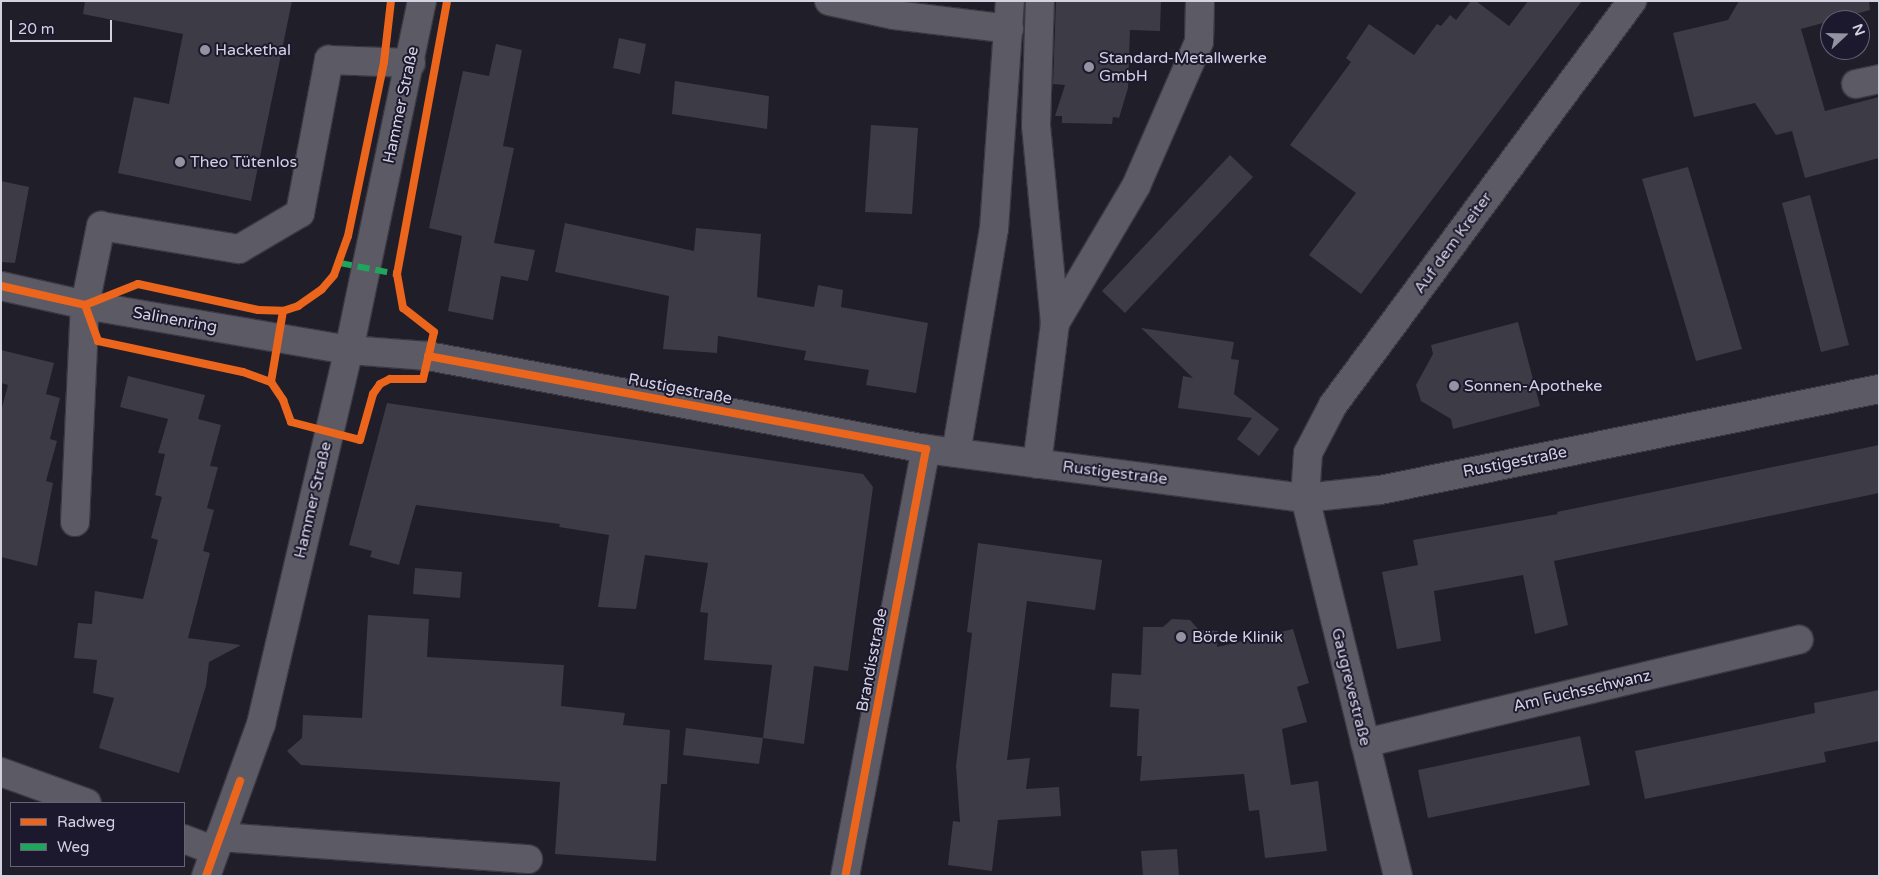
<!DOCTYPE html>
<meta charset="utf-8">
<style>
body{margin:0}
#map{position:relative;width:1880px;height:877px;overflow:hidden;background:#201e29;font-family:"Varela Round",sans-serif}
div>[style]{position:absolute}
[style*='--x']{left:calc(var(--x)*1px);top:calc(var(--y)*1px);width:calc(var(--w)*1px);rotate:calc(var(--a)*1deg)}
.building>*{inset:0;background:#3d3b45}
.roads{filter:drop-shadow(1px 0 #3a3943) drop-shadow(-1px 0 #3a3943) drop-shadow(0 1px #3a3943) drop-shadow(0 -1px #3a3943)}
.minor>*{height:28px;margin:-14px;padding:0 14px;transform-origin:14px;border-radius:14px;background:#5c5b65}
.quiet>*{height:6px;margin-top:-3px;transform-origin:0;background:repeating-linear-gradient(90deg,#20a55d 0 12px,transparent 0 18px)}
.cycleway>*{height:8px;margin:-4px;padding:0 4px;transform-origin:4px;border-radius:4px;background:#eb651d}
.dots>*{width:14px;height:14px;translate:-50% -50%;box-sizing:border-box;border:2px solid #1c192e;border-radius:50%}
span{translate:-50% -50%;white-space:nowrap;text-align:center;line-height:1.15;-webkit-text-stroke:4px #1c192e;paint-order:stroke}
.poi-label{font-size:16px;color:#d3d2e1}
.left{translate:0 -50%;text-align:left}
.street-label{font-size:16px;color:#d3d2e1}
.frame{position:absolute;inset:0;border:2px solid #d3d2e1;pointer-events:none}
.legend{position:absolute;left:10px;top:802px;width:175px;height:65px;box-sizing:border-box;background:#1c192e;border:1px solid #656376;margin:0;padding:6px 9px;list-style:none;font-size:15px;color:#d3d2e1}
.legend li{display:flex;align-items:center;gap:10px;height:25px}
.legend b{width:25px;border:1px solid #656376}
.north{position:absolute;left:1820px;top:10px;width:50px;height:50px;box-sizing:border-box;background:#1c192e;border:1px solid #656376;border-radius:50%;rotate:69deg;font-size:14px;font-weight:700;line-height:20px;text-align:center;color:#d3d2e1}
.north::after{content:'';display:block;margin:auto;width:18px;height:22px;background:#9493a1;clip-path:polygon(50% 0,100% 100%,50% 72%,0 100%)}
.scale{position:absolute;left:10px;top:20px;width:102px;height:22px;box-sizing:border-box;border:2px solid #d3d2e1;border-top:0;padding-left:6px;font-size:15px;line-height:18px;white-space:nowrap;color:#d3d2e1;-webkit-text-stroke:4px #1c192e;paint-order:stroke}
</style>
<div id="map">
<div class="building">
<div style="clip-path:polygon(85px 1px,292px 1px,251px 201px,118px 173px,134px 97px,169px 104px,183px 34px,83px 14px)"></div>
<div style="clip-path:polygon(1056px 1px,1161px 1px,1160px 31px,1130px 30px,1128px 88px,1119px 118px,1113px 117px,1112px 124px,1062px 123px,1062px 116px,1055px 116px,1065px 85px,1053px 84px)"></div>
<div style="clip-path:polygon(1471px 1px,1476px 1px,1509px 26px,1528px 1px,1582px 1px,1361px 294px,1309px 255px,1356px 193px,1290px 145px,1351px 62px,1346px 58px,1369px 24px,1414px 55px,1437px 24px,1441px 26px,1450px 15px,1456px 20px)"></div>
<div style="clip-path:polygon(1739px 1px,1869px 1px,1870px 10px,1801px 29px,1825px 111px,1879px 97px,1879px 158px,1805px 178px,1792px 131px,1776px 135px,1755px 103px,1694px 117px,1673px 33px,1728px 20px)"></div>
<div style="clip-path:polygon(619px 38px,646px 44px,640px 74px,613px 68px)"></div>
<div style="clip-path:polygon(496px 44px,522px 50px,503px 146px,514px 148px,494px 243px,535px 250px,528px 281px,501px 276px,493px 320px,448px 311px,462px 236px,429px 228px,463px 71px,489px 76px)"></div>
<div style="clip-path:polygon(675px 81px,769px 96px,767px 129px,672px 114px)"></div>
<div style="clip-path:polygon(871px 125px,918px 128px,912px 214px,865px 212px)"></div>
<div style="clip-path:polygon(1230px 155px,1253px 177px,1125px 313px,1102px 291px)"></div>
<div style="clip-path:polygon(1688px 167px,1742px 349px,1696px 361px,1642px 179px)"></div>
<div style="clip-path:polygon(1px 181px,29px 187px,15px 263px,1px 262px)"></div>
<div style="clip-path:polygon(1810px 195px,1849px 345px,1821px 352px,1782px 203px)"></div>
<div style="clip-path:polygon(565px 223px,694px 251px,696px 228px,761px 234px,757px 297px,814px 307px,818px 285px,843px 290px,841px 307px,928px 323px,916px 393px,866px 385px,869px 370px,804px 360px,806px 351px,718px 336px,717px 353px,663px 349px,669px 296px,555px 272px)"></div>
<div style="clip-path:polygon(1518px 322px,1540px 406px,1453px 429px,1451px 419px,1421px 401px,1416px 385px,1433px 354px,1431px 345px)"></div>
<div style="clip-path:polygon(1141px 328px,1234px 342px,1231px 359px,1239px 360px,1234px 394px,1279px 429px,1259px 456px,1237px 439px,1252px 418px,1178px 408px,1183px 376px,1193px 378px)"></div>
<div style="clip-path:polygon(1px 350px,54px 363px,46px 394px,60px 398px,50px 439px,57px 441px,46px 481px,53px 483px,37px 566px,1px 557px,1px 411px,8px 385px,1px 383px)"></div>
<div style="clip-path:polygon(128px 376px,205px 395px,198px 419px,221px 425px,210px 466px,218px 467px,207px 508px,214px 510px,203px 551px,210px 553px,188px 638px,241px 645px,209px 662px,206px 686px,179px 773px,99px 748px,114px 698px,93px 693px,97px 660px,74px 658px,78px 623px,92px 624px,95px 591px,143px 599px,158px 540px,151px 538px,162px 497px,155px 495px,165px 454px,158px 453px,168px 419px,120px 407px)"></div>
<div style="clip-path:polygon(387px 403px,863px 474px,873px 487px,848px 671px,814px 666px,804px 744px,763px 738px,759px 764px,683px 755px,686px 728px,763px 738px,772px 665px,704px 660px,708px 613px,700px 612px,708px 563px,645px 555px,636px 609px,598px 607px,609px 535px,559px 527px,560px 524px,416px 505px,399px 565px,370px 557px,372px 551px,349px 545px)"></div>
<div style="clip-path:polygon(1879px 445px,1879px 493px,1554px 561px,1568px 625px,1535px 634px,1523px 575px,1434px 591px,1441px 641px,1397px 649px,1382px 572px,1418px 565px,1413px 540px,1558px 514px,1557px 512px)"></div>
<div style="clip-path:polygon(978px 543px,1102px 560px,1095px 610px,1027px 601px,1007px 760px,1030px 758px,1026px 789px,1059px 787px,1061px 816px,998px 820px,992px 871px,948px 865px,953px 821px,960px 822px,956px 766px,972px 633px,967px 632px)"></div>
<div style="clip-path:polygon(415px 568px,462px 572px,460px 598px,413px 594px)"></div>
<div style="clip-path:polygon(368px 615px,429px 619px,427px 657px,564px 665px,561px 706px,625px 713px,623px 725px,670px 730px,667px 784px,661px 784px,656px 861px,555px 854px,560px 782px,301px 765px,287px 751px,302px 738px,303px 715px,362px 718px)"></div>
<div style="clip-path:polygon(1172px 619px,1190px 620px,1199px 630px,1218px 631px,1217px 647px,1293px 629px,1309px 683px,1297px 687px,1307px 722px,1282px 729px,1291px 785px,1318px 781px,1327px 851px,1265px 858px,1259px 810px,1249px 811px,1244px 774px,1140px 781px,1142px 756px,1137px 756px,1139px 709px,1110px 707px,1112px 673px,1141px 675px,1143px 627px,1163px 627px)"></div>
<div style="clip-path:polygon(1879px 690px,1879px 741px,1824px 752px,1826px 762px,1645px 799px,1635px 751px,1815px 713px,1814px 703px)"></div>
<div style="clip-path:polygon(1580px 736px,1590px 785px,1428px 818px,1418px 770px)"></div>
<div style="clip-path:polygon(1177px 849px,1179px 876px,1143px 876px,1141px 851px)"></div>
</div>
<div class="roads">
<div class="minor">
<div style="--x:829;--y:1;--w:66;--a:12.2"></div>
<div style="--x:894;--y:15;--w:116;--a:6.9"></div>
<div style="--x:1856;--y:84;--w:24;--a:-12"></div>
<div style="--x:1;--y:286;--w:86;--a:12.7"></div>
<div style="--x:85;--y:305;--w:268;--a:9.7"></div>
<div style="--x:349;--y:350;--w:79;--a:4.3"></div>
<div style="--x:428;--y:356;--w:507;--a:10.58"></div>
<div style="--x:926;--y:449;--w:382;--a:7.4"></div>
<div style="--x:1305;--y:498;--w:75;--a:-6.1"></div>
<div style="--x:1380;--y:490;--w:509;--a:-11.44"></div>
<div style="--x:1055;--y:323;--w:159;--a:-59.4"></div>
<div style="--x:1136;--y:186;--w:157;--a:-66.4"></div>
<div style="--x:1199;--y:42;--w:41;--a:-88.6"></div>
<div style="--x:956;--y:453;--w:227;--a:-80.4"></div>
<div style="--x:994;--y:229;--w:229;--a:-86"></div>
<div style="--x:1037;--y:464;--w:142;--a:-82.7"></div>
<div style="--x:1055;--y:323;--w:199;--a:-95.5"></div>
<div style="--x:1036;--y:125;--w:124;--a:-88.2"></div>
<div style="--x:75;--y:522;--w:217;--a:-87.4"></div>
<div style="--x:85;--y:305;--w:81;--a:-78.6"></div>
<div style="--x:101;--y:226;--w:140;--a:9.5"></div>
<div style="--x:239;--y:249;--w:71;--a:-30.5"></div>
<div style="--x:300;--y:213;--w:156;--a:-79.3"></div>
<div style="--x:329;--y:60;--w:82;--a:2.1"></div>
<div style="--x:1365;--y:743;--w:446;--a:-13.4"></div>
<div style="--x:1;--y:772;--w:91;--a:19.8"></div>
<div style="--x:220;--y:837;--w:309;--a:4.1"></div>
<div style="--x:184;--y:839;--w:33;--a:21"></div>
<div style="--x:206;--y:876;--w:162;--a:-70.1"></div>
<div style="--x:261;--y:724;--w:384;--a:-76.8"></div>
<div style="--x:349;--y:350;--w:357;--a:-78.2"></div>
<div style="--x:845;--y:876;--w:435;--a:-79.3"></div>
<div style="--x:1398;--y:876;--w:389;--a:-103.8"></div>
<div style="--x:1305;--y:498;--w:45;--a:-86.2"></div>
<div style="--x:1308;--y:453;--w:54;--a:-62.5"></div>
<div style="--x:1333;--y:405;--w:503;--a:-53.49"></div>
</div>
</div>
<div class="quiet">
<div style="--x:340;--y:263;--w:58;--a:10.9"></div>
</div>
<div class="cycleway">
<div style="--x:1;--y:286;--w:86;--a:12.7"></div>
<div style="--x:85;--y:305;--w:38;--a:70"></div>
<div style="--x:98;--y:341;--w:148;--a:12.1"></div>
<div style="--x:243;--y:372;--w:30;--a:20"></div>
<div style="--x:271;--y:382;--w:22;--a:56"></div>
<div style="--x:283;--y:400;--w:23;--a:70"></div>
<div style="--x:291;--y:422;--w:71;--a:14.6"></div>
<div style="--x:360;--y:440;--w:48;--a:-74.2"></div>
<div style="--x:373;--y:394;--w:12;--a:-55"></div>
<div style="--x:380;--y:384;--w:11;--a:-27"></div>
<div style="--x:390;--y:379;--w:33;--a:0"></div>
<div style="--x:423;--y:379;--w:48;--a:-76.8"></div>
<div style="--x:434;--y:332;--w:39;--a:-142"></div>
<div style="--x:403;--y:308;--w:35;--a:-100"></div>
<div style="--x:397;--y:274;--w:278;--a:-79.6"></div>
<div style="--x:85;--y:305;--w:57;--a:-21.6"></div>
<div style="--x:138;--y:284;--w:123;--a:12.2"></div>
<div style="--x:258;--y:310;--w:25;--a:2"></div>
<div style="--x:283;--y:311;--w:16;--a:-18"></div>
<div style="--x:298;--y:306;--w:29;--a:-35"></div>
<div style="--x:322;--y:289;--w:18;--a:-49"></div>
<div style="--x:334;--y:275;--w:41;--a:-70.3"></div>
<div style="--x:348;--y:236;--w:178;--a:-78.3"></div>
<div style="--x:384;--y:62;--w:61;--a:-83.5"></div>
<div style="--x:428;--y:356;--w:507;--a:10.58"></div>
<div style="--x:926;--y:449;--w:435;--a:100.7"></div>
<div style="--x:271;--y:382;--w:72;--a:-80.4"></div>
<div style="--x:206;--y:876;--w:101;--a:-70.3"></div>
</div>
<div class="dots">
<div style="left:205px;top:50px;background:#9493a1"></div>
<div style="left:1089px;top:67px;background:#9493a1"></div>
<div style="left:180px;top:162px;background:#9493a1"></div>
<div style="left:1454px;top:386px;background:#9493a1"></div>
<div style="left:1181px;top:637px;background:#9493a1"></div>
</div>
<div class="poi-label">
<span class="left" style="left:215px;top:50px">Hackethal</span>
<span class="left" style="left:1099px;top:67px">Standard-Metallwerke<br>GmbH</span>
<span class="left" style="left:190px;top:162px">Theo Tütenlos</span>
<span class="left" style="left:1464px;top:386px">Sonnen-Apotheke</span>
<span class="left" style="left:1192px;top:637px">Börde Klinik</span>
</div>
<div class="street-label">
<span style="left:401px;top:105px;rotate:-78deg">Hammer Straße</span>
<span style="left:1453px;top:243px;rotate:-54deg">Auf dem Kreiter</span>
<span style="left:175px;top:320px;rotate:10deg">Salinenring</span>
<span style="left:680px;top:389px;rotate:11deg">Rustigestraße</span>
<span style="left:1515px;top:462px;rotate:-11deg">Rustigestraße</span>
<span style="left:1115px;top:473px;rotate:7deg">Rustigestraße</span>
<span style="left:313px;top:500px;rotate:-77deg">Hammer Straße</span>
<span style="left:872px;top:660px;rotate:-79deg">Brandisstraße</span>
<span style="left:1351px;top:687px;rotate:76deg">Gaugrevestraße</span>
<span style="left:1582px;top:691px;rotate:-13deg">Am Fuchsschwanz</span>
</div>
<div class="frame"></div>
<ul class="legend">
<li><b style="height:6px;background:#eb651d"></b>Radweg</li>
<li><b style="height:6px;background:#20a55d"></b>Weg</li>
</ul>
<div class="north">N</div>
<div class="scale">20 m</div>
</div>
